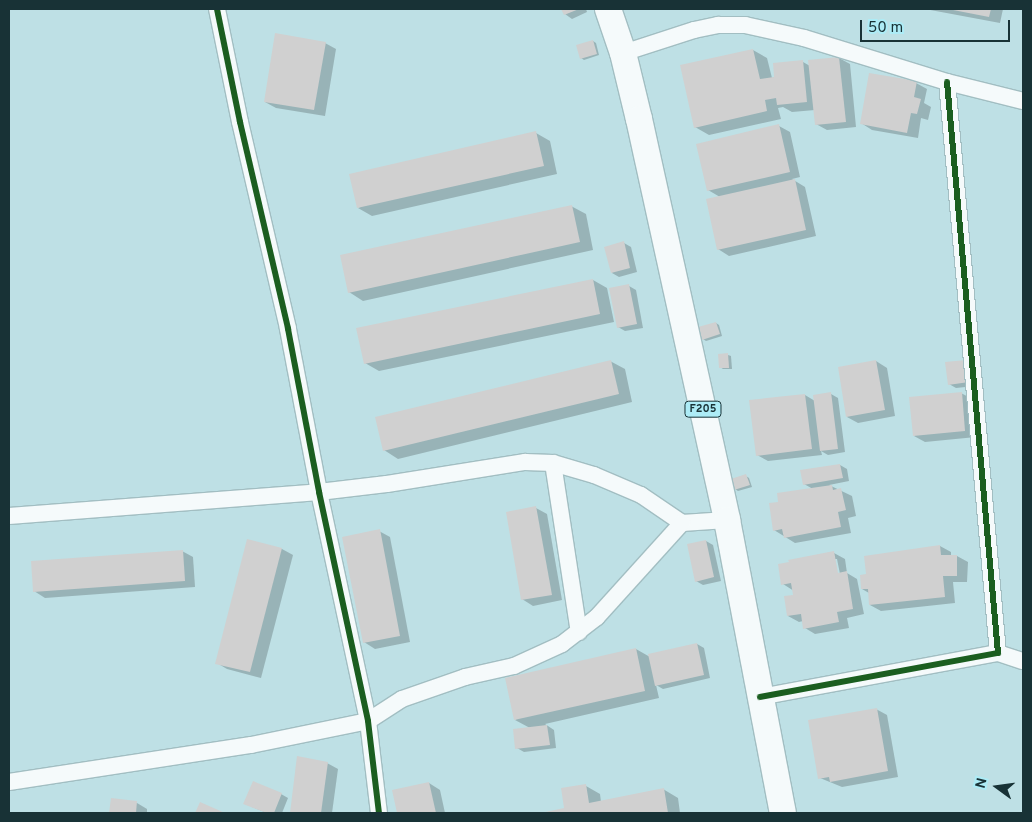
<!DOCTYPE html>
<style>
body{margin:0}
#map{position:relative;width:1032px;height:822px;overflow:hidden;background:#bee0e5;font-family:Overpass,sans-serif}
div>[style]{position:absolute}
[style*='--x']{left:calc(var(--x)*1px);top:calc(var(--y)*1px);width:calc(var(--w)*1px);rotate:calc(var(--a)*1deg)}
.shadow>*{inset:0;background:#0003}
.building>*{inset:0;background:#d0d0d0}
.roads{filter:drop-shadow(1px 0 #a2bec2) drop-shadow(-1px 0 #a2bec2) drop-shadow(0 1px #a2bec2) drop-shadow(0 -1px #a2bec2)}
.street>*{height:16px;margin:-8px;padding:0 8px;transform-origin:8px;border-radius:8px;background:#f5fafb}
.primary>*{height:26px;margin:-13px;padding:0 13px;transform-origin:13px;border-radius:13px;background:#f5fafb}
.cycleway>*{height:6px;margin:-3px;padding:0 3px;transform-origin:3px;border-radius:3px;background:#1b5e20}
span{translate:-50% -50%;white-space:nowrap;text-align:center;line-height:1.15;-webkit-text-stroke:5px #adecf6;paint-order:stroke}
.shield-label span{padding:1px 4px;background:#adecf6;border:1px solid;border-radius:4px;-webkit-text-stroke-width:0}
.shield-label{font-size:11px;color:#183236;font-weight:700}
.frame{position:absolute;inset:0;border:10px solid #183236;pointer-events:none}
.north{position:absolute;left:972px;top:762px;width:50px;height:50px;-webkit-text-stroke:4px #adecf6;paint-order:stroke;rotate:284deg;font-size:14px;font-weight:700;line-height:20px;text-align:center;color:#183236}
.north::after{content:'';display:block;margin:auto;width:18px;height:22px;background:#183236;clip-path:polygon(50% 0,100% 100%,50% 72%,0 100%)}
.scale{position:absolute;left:860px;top:20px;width:150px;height:22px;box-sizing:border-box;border:2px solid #183236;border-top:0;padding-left:6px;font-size:15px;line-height:18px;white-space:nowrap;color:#183236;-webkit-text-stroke:4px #adecf6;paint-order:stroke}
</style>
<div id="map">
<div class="shadow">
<div style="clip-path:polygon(562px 9px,586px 9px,587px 12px,572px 19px,565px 14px)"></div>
<div style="clip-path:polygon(925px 9px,1003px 9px,1000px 23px)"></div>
<div style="clip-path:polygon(593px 41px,596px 43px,599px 55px,584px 60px,581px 58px)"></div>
<div style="clip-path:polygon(325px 43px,336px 49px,325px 116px,276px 108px,265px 102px)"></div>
<div style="clip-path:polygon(753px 50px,767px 58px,772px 78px,803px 62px,810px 66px,839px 58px,850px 64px,856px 127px,827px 130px,816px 124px,815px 110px,792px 112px,783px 107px,778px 108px,781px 119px,709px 135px,695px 127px)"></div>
<div style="clip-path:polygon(916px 83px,927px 89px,924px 103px,931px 107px,928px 120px,921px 118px,918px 138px,872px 130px,861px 123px)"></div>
<div style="clip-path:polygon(779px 126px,790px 132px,800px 177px,792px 179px,805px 187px,816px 236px,729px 256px,718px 249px,720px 197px,708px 190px)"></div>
<div style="clip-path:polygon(536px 133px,550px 141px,557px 174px,372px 216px,358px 208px)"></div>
<div style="clip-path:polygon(571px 206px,586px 214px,593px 250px,363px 301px,349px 292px)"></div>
<div style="clip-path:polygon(624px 243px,631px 247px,637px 272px,619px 277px,612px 273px)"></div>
<div style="clip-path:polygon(593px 280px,607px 288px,614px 322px,379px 371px,365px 363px)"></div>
<div style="clip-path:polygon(629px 286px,636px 290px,643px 328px,625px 331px,618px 327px)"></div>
<div style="clip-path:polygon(716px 323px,719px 325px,722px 336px,706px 341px,703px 339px)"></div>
<div style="clip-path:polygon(728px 355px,731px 356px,732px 369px,723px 369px,720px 367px)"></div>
<div style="clip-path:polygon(610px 361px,625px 369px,632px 402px,398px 459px,384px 450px)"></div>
<div style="clip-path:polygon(876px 361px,887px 368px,895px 416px,858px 423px,847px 417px)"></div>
<div style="clip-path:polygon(966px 361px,975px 386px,956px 388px,949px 384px)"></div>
<div style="clip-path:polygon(961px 393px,972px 399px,976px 437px,925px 442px,914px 436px)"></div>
<div style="clip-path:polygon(831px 394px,838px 398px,845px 452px,828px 455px,821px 451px,822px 455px,768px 461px,757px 455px,805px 395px,815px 401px)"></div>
<div style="clip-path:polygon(840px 465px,847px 469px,849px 481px,829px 485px,852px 496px,856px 516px,848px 518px,851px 533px,795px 543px,774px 530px,780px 503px,813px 489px,804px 484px,802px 471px)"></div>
<div style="clip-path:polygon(746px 476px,749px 478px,752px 487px,738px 491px,735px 489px)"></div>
<div style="clip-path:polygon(536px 508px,547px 514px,562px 600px,533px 606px,522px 599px)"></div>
<div style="clip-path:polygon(379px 531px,390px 537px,410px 642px,375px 649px,364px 642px)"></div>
<div style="clip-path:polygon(248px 541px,282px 549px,293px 555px,261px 678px,227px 669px,217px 663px)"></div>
<div style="clip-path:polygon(706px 541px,713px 545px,721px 581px,703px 585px,696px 581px)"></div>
<div style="clip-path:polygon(940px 546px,951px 552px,951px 556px,957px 556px,968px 562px,967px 582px,953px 582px,955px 603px,881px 611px,870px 605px,869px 593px,862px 589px)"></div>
<div style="clip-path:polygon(182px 551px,193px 557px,195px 587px,45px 598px,34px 591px)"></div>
<div style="clip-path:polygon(evenodd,834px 553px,845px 559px,847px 573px,857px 579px,864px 614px,847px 618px,849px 628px,815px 634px,805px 628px,803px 621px,799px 622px,788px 616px,795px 596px,794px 591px,783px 584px,834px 553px,834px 559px,837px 559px,841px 579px,838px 579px,834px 559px)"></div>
<div style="clip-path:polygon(697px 644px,704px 648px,710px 678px,663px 689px,656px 685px,659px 698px,545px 724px,554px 730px,556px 748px,524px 752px,517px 748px,530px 728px,515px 720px,636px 649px,650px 657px)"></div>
<div style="clip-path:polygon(876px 709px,887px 715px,898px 777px,842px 787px,820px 778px)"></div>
<div style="clip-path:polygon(298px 758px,327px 763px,338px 769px,332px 813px,291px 813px)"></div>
<div style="clip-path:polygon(429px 783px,440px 790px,445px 813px,398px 813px,393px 791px)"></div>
<div style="clip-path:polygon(586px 786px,600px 794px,601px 802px,663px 789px,678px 798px,680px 813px,543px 813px,566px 809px)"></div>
<div style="clip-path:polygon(281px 794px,288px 798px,282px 813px,267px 813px,252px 807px)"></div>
<div style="clip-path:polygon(112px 800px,137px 803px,147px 809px,147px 813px,110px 813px)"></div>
</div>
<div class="building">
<div style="clip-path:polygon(561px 9px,579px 9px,564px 15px)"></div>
<div style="clip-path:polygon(948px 9px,991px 9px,989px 17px)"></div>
<div style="clip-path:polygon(275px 33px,326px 42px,314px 110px,264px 102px)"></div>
<div style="clip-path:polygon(593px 40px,597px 54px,580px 59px,576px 45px)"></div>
<div style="clip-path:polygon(753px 49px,760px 79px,774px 77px,773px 63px,803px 60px,807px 102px,777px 105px,776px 98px,765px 100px,767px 111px,694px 128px,680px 65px)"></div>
<div style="clip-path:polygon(839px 57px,846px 122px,815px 125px,808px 60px)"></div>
<div style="clip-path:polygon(869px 73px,917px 81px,914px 97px,921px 99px,917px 114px,911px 113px,907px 133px,860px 124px)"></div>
<div style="clip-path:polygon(779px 124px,790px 172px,707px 191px,696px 144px)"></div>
<div style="clip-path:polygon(536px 131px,544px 166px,357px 208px,349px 174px)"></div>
<div style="clip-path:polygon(795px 179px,806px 230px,717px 250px,706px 199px)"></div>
<div style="clip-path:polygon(572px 205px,580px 242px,348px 293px,340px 255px)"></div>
<div style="clip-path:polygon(624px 241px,630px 268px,611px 273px,604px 247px)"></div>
<div style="clip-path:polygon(593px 279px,600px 314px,364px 364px,356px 328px)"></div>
<div style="clip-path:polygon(629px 284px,637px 324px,617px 328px,609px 288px)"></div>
<div style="clip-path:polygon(716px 322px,720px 334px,702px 340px,698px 327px)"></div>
<div style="clip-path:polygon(728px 353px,729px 368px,719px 368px,718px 354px)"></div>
<div style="clip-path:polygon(611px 360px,619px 394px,383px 451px,375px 417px)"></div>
<div style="clip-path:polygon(876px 360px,885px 410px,846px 417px,838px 367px)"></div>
<div style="clip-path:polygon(966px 360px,969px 382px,948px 385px,945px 362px)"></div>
<div style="clip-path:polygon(831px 392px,838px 449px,820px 451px,813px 395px)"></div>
<div style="clip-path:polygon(962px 392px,965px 431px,913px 436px,909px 397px)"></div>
<div style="clip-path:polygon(805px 394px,812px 449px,756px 456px,749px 400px)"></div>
<div style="clip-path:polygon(840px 464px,843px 478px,803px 485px,800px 470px)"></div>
<div style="clip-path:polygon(746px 474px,750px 485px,734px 490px,731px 479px)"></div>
<div style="clip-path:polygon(832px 485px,833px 490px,841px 488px,846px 510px,838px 512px,841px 527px,784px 538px,782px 529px,773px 531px,769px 503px,778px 502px,777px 493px)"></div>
<div style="clip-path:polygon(536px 506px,552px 595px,521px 600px,506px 512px)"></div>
<div style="clip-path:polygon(380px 529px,400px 636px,363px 643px,342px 537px)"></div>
<div style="clip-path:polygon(247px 539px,282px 548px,250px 672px,215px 664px)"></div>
<div style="clip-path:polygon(706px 540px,714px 577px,695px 582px,687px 544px)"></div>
<div style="clip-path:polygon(940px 545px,941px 555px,957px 555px,957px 576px,943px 576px,945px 597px,869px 605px,868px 589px,861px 589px,860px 575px,866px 574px,864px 556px)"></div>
<div style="clip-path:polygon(183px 550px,185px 581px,33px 592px,31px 561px)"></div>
<div style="clip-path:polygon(834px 551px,838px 573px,847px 571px,853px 609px,837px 612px,839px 622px,803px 629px,801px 614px,787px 616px,784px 596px,793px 595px,791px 583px,781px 585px,778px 564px,789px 562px,788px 560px)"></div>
<div style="clip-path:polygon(697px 643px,704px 675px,655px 686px,648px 654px)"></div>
<div style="clip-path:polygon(636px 648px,645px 691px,514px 720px,505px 678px)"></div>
<div style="clip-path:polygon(877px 708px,888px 771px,830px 782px,829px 777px,818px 779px,808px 720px)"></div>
<div style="clip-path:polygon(547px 725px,550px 745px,515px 749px,513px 729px)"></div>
<div style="clip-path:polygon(297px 756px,328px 762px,321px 813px,290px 813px)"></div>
<div style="clip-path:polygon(253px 781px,282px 793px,274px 813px,267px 813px,243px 804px)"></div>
<div style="clip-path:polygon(429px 782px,436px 813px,397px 813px,392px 790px)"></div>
<div style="clip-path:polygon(586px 784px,589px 803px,664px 788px,668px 813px,541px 813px,564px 808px,561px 788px)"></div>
<div style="clip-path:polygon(111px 798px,137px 801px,136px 813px,109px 813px)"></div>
<div style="clip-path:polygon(200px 802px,225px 813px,195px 813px)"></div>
</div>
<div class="roads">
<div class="street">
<div style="--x:217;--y:9;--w:115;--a:78.5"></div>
<div style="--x:240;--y:122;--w:212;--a:76.9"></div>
<div style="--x:288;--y:329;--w:166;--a:79.2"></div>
<div style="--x:319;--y:492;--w:234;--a:77.9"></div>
<div style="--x:368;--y:721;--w:93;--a:83.2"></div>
<div style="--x:623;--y:53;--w:75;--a:-17.9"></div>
<div style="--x:694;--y:30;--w:25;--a:-12"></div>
<div style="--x:718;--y:25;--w:27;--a:0"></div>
<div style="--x:745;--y:25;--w:60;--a:12.4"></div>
<div style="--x:804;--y:38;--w:150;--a:17.1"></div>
<div style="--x:947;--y:82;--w:78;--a:14"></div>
<div style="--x:553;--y:463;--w:171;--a:81.3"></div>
<div style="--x:9;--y:516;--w:311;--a:-4.4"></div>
<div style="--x:319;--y:492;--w:68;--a:-6.7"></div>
<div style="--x:387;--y:484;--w:140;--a:-9.1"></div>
<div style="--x:525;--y:462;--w:28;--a:2"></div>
<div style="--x:553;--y:463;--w:43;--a:16.3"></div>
<div style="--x:594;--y:475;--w:51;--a:23.1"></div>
<div style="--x:641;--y:495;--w:50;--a:34.3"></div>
<div style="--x:682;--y:523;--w:45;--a:-3.8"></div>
<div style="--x:998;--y:653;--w:26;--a:18"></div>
<div style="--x:760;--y:697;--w:242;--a:-10.5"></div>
<div style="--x:998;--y:653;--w:573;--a:-95.1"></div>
<div style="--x:9;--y:782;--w:245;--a:-8.7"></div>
<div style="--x:251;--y:745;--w:119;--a:-11.6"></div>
<div style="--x:368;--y:721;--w:40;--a:-32.9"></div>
<div style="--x:402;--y:699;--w:67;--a:-19.2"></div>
<div style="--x:465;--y:677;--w:50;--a:-12.7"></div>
<div style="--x:514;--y:666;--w:53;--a:-24.6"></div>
<div style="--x:562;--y:644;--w:44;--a:-37.6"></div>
<div style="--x:597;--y:617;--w:127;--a:-47.9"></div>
</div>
<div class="primary">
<div style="--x:608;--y:9;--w:46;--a:71.2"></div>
<div style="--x:623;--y:53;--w:68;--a:76.4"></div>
<div style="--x:639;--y:119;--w:411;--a:77.6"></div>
<div style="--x:727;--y:520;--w:298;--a:79.2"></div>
</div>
</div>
<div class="cycleway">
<div style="--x:217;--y:9;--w:115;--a:78.5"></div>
<div style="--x:240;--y:122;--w:212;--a:76.9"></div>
<div style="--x:288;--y:329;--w:166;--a:79.2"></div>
<div style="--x:319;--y:492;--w:234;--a:77.9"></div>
<div style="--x:368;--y:721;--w:93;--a:83.2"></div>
<div style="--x:760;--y:697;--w:242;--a:-10.5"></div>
<div style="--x:998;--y:653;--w:573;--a:-95.1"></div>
</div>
<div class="shield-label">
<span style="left:703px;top:409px">F205</span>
</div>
<div class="frame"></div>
<div class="north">N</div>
<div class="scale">50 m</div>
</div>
